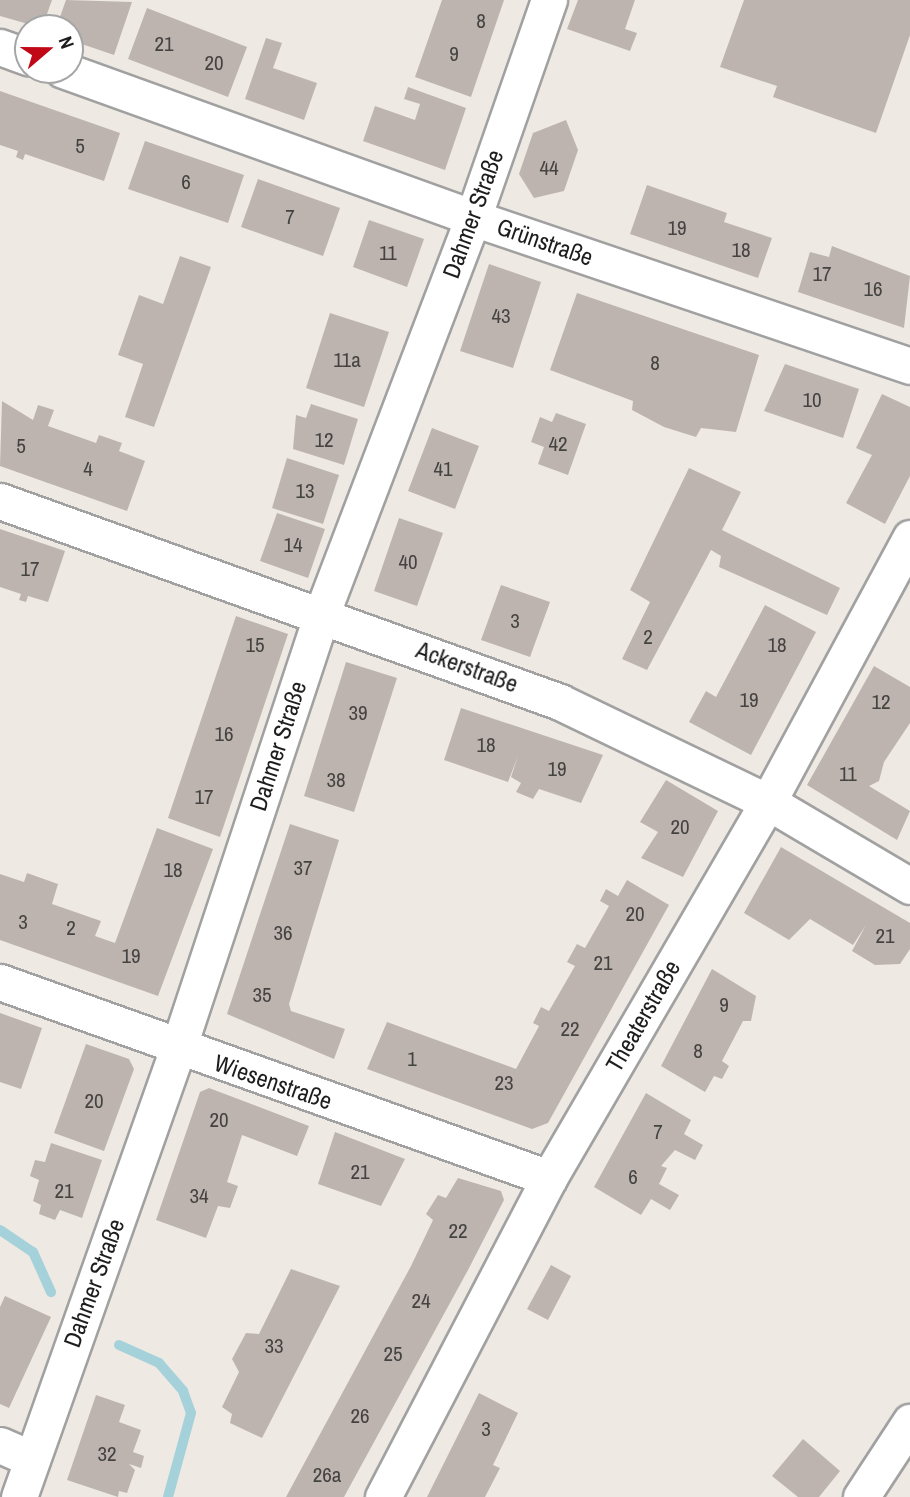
<!DOCTYPE html>
<meta charset="utf-8">
<style>
body{margin:0}
#map{position:relative;width:910px;height:1497px;overflow:hidden;background:#eee9e3;font-family:"Archivo Narrow",sans-serif}
div>[style]{position:absolute}
[style*='--x']{left:calc(var(--x)*1px);top:calc(var(--y)*1px);width:calc(var(--w)*1px);rotate:calc(var(--a)*1deg)}
.stream>*{height:10px;margin:-5px;padding:0 5px;transform-origin:5px;border-radius:5px;background:#a5d2da}
.building>*{inset:0;background:#beb4af}
.roads{filter:drop-shadow(2px 0 #a1a1a1) drop-shadow(-2px 0 #a1a1a1) drop-shadow(0 2px #a1a1a1) drop-shadow(0 -2px #a1a1a1)}
.minor>*{height:35px;margin:-17.5px;padding:0 17.5px;transform-origin:17.5px;border-radius:17.5px;background:#fff}
span{translate:-50% -50%;white-space:nowrap;text-align:center;line-height:1.15;-webkit-text-stroke:6px #fff;paint-order:stroke}
.number-label{font-size:21px;color:#454342}
.number-label span{-webkit-text-stroke-width:0}
.street-label{font-size:24px;color:#1d1d1d}
.north{position:absolute;left:14px;top:14px;width:70px;height:70px;box-sizing:border-box;background:#fff;border:2px solid #a5a5a5;border-radius:50%;rotate:70deg;font-size:19px;font-weight:700;line-height:28px;text-align:center;color:#1d1d1d}
.north::after{content:'';display:block;margin:auto;width:24px;height:32px;background:#c10816;clip-path:polygon(50% 0,100% 100%,50% 72%,0 100%)}
</style>
<div id="map">
<div class="stream">
<div style="--x:0;--y:1230;--w:40;--a:34"></div>
<div style="--x:33;--y:1252;--w:44;--a:65.8"></div>
<div style="--x:119;--y:1345;--w:44;--a:24.2"></div>
<div style="--x:159;--y:1363;--w:37;--a:49"></div>
<div style="--x:183;--y:1391;--w:23;--a:70"></div>
<div style="--x:191;--y:1413;--w:87;--a:105.3"></div>
</div>
<div class="building">
<div style="clip-path:polygon(0 0,52px 0,42px 28px,0 16px)"></div>
<div style="clip-path:polygon(66px 0,132px 2px,114px 55px,70px 40px,70px 28px,56px 28px)"></div>
<div style="clip-path:polygon(442px 0,504px 0,471px 97px,415px 77px)"></div>
<div style="clip-path:polygon(578px 0,635px 0,625px 29px,637px 33px,630px 51px,567px 29px)"></div>
<div style="clip-path:polygon(744px 0,910px 0,910px 35px,876px 133px,773px 97px,777px 86px,720px 67px)"></div>
<div style="clip-path:polygon(147px 8px,247px 47px,228px 97px,128px 59px)"></div>
<div style="clip-path:polygon(266px 38px,282px 43px,273px 68px,317px 83px,304px 120px,245px 99px)"></div>
<div style="clip-path:polygon(408px 87px,466px 108px,445px 170px,363px 141px,375px 106px,415px 120px,420px 104px,404px 99px)"></div>
<div style="clip-path:polygon(0 91px,120px 133px,104px 181px,25px 154px,23px 160px,16px 157px,18px 151px,0 145px)"></div>
<div style="clip-path:polygon(566px 120px,578px 150px,564px 191px,534px 198px,519px 174px,533px 133px)"></div>
<div style="clip-path:polygon(145px 141px,244px 175px,228px 223px,128px 189px)"></div>
<div style="clip-path:polygon(258px 179px,340px 208px,323px 256px,241px 227px)"></div>
<div style="clip-path:polygon(647px 185px,727px 213px,724px 222px,772px 238px,758px 278px,630px 234px)"></div>
<div style="clip-path:polygon(369px 220px,424px 239px,407px 287px,353px 267px)"></div>
<div style="clip-path:polygon(832px 246px,910px 276px,904px 328px,798px 292px,810px 252px,829px 257px)"></div>
<div style="clip-path:polygon(180px 256px,211px 267px,154px 427px,125px 417px,143px 364px,118px 355px,139px 295px,163px 304px)"></div>
<div style="clip-path:polygon(489px 264px,541px 282px,513px 368px,460px 351px)"></div>
<div style="clip-path:polygon(577px 293px,759px 355px,736px 432px,701px 428px,696px 437px,664px 427px,632px 410px,633px 401px,550px 370px)"></div>
<div style="clip-path:polygon(330px 313px,389px 332px,364px 407px,306px 388px)"></div>
<div style="clip-path:polygon(785px 364px,859px 389px,843px 438px,764px 411px)"></div>
<div style="clip-path:polygon(882px 394px,910px 407px,910px 476px,885px 524px,846px 503px,872px 455px,856px 448px)"></div>
<div style="clip-path:polygon(2px 401px,33px 420px,38px 405px,54px 410px,48px 426px,96px 443px,99px 435px,122px 443px,119px 451px,145px 461px,127px 511px,0 466px)"></div>
<div style="clip-path:polygon(311px 404px,358px 419px,344px 465px,293px 449px,296px 415px,306px 418px)"></div>
<div style="clip-path:polygon(556px 413px,586px 424px,568px 475px,538px 464px,544px 447px,531px 442px,540px 417px,552px 422px)"></div>
<div style="clip-path:polygon(432px 428px,479px 446px,455px 509px,408px 491px)"></div>
<div style="clip-path:polygon(287px 458px,339px 475px,323px 524px,272px 508px)"></div>
<div style="clip-path:polygon(689px 468px,741px 492px,722px 530px,840px 588px,827px 615px,719px 567px,721px 556px,711px 550px,647px 670px,622px 659px,650px 602px,630px 590px)"></div>
<div style="clip-path:polygon(277px 513px,325px 529px,308px 578px,260px 561px)"></div>
<div style="clip-path:polygon(399px 518px,443px 533px,417px 606px,374px 591px)"></div>
<div style="clip-path:polygon(0 529px,65px 551px,48px 602px,28px 596px,26px 602px,19px 600px,21px 594px,0 587px)"></div>
<div style="clip-path:polygon(501px 585px,550px 602px,530px 657px,481px 640px)"></div>
<div style="clip-path:polygon(765px 605px,816px 632px,751px 755px,689px 722px,706px 691px,716px 697px)"></div>
<div style="clip-path:polygon(236px 616px,288px 634px,220px 837px,168px 818px)"></div>
<div style="clip-path:polygon(346px 662px,397px 678px,354px 812px,304px 796px)"></div>
<div style="clip-path:polygon(874px 666px,910px 687px,910px 723px,884px 762px,879px 781px,869px 786px,910px 811px,897px 840px,807px 785px)"></div>
<div style="clip-path:polygon(461px 708px,603px 755px,581px 803px,539px 789px,533px 799px,516px 792px,521px 783px,511px 777px,518px 756px,508px 782px,444px 760px)"></div>
<div style="clip-path:polygon(666px 780px,718px 811px,683px 877px,641px 858px,658px 832px,640px 822px)"></div>
<div style="clip-path:polygon(290px 824px,339px 840px,289px 1004px,291px 1011px,345px 1029px,334px 1059px,227px 1014px)"></div>
<div style="clip-path:polygon(157px 828px,213px 849px,158px 996px,0 940px,0 874px,24px 882px,27px 873px,58px 884px,52px 904px,101px 921px,95px 936px,115px 943px)"></div>
<div style="clip-path:polygon(781px 847px,910px 923px,910px 949px,900px 964px,875px 965px,852px 951px,866px 925px,853px 945px,810px 919px,789px 940px,744px 913px)"></div>
<div style="clip-path:polygon(627px 880px,669px 905px,548px 1123px,532px 1129px,367px 1069px,387px 1022px,516px 1069px,539px 1026px,533px 1023px,541px 1007px,549px 1011px,575px 966px,567px 962px,577px 944px,585px 948px,609px 906px,600px 901px,606px 889px,618px 896px)"></div>
<div style="clip-path:polygon(712px 969px,756px 996px,751px 1021px,743px 1021px,722px 1061px,729px 1066px,722px 1079px,714px 1076px,705px 1092px,661px 1066px)"></div>
<div style="clip-path:polygon(0 1013px,42px 1028px,21px 1089px,0 1082px)"></div>
<div style="clip-path:polygon(86px 1044px,129px 1059px,134px 1069px,104px 1151px,54px 1133px)"></div>
<div style="clip-path:polygon(209px 1088px,309px 1126px,297px 1156px,242px 1135px,227px 1182px,238px 1186px,230px 1208px,218px 1206px,206px 1238px,156px 1220px,200px 1092px)"></div>
<div style="clip-path:polygon(646px 1093px,691px 1120px,684px 1134px,703px 1145px,695px 1160px,675px 1150px,661px 1166px,667px 1168px,659px 1184px,679px 1195px,670px 1210px,651px 1199px,641px 1215px,594px 1187px)"></div>
<div style="clip-path:polygon(335px 1132px,405px 1159px,381px 1206px,318px 1184px)"></div>
<div style="clip-path:polygon(51px 1143px,102px 1160px,82px 1218px,60px 1210px,55px 1220px,39px 1214px,41px 1205px,33px 1201px,39px 1180px,30px 1176px,35px 1160px,45px 1162px)"></div>
<div style="clip-path:polygon(458px 1178px,501px 1191px,504px 1200px,468px 1270px,344px 1497px,286px 1497px,411px 1266px,433px 1220px,426px 1214px,438px 1195px,446px 1198px)"></div>
<div style="clip-path:polygon(551px 1265px,571px 1276px,548px 1320px,527px 1309px)"></div>
<div style="clip-path:polygon(291px 1269px,340px 1286px,262px 1438px,230px 1423px,232px 1414px,222px 1407px,239px 1372px,232px 1359px,246px 1333px,259px 1334px)"></div>
<div style="clip-path:polygon(5px 1296px,51px 1317px,9px 1408px,0 1404px,0 1307px)"></div>
<div style="clip-path:polygon(479px 1393px,518px 1413px,493px 1465px,500px 1468px,485px 1497px,427px 1497px)"></div>
<div style="clip-path:polygon(96px 1395px,125px 1405px,119px 1422px,141px 1430px,133px 1452px,144px 1456px,141px 1468px,129px 1464px,135px 1470px,127px 1493px,119px 1491px,118px 1497px,67px 1480px)"></div>
<div style="clip-path:polygon(803px 1439px,840px 1471px,819px 1497px,798px 1497px,772px 1476px)"></div>
</div>
<div class="roads">
<div class="minor">
<div style="--x:0;--y:47;--w:30;--a:20"></div>
<div style="--x:63;--y:70;--w:436;--a:19.8"></div>
<div style="--x:473;--y:218;--w:461;--a:18.7"></div>
<div style="--x:0;--y:501;--w:595;--a:19.74"></div>
<div style="--x:560;--y:702;--w:231;--a:25.7"></div>
<div style="--x:768;--y:802;--w:165;--a:30.6"></div>
<div style="--x:0;--y:982;--w:583;--a:19.65"></div>
<div style="--x:0;--y:1445;--w:34;--a:24"></div>
<div style="--x:19;--y:1497;--w:475;--a:-70.5"></div>
<div style="--x:178;--y:1049;--w:459;--a:-71.7"></div>
<div style="--x:322;--y:613;--w:423;--a:-69.1"></div>
<div style="--x:473;--y:218;--w:231;--a:-70.8"></div>
<div style="--x:383;--y:1497;--w:360;--a:-62.5"></div>
<div style="--x:549;--y:1178;--w:435;--a:-59.8"></div>
<div style="--x:768;--y:802;--w:300;--a:-61.7"></div>
<div style="--x:861;--y:1497;--w:90;--a:-56.8"></div>
</div>
</div>
<div class="number-label">
<span style="left:481px;top:21px">8</span>
<span style="left:164px;top:44px">21</span>
<span style="left:454px;top:54px">9</span>
<span style="left:214px;top:63px">20</span>
<span style="left:80px;top:146px">5</span>
<span style="left:549px;top:168px">44</span>
<span style="left:186px;top:182px">6</span>
<span style="left:290px;top:217px">7</span>
<span style="left:677px;top:228px">19</span>
<span style="left:741px;top:250px">18</span>
<span style="left:388px;top:253px">11</span>
<span style="left:822px;top:274px">17</span>
<span style="left:873px;top:289px">16</span>
<span style="left:501px;top:316px">43</span>
<span style="left:347px;top:360px">11a</span>
<span style="left:655px;top:363px">8</span>
<span style="left:812px;top:400px">10</span>
<span style="left:324px;top:440px">12</span>
<span style="left:558px;top:444px">42</span>
<span style="left:21px;top:446px">5</span>
<span style="left:88px;top:469px">4</span>
<span style="left:443px;top:469px">41</span>
<span style="left:305px;top:491px">13</span>
<span style="left:293px;top:545px">14</span>
<span style="left:408px;top:562px">40</span>
<span style="left:30px;top:569px">17</span>
<span style="left:515px;top:621px">3</span>
<span style="left:648px;top:637px">2</span>
<span style="left:255px;top:645px">15</span>
<span style="left:777px;top:645px">18</span>
<span style="left:749px;top:700px">19</span>
<span style="left:881px;top:702px">12</span>
<span style="left:358px;top:713px">39</span>
<span style="left:224px;top:734px">16</span>
<span style="left:486px;top:745px">18</span>
<span style="left:557px;top:769px">19</span>
<span style="left:848px;top:774px">11</span>
<span style="left:336px;top:780px">38</span>
<span style="left:204px;top:797px">17</span>
<span style="left:680px;top:827px">20</span>
<span style="left:303px;top:868px">37</span>
<span style="left:173px;top:870px">18</span>
<span style="left:635px;top:914px">20</span>
<span style="left:23px;top:922px">3</span>
<span style="left:71px;top:928px">2</span>
<span style="left:283px;top:933px">36</span>
<span style="left:885px;top:936px">21</span>
<span style="left:131px;top:956px">19</span>
<span style="left:603px;top:963px">21</span>
<span style="left:262px;top:995px">35</span>
<span style="left:724px;top:1005px">9</span>
<span style="left:570px;top:1029px">22</span>
<span style="left:698px;top:1051px">8</span>
<span style="left:412px;top:1059px">1</span>
<span style="left:504px;top:1083px">23</span>
<span style="left:94px;top:1101px">20</span>
<span style="left:219px;top:1120px">20</span>
<span style="left:658px;top:1132px">7</span>
<span style="left:360px;top:1172px">21</span>
<span style="left:633px;top:1177px">6</span>
<span style="left:64px;top:1191px">21</span>
<span style="left:199px;top:1196px">34</span>
<span style="left:458px;top:1231px">22</span>
<span style="left:421px;top:1301px">24</span>
<span style="left:274px;top:1346px">33</span>
<span style="left:393px;top:1354px">25</span>
<span style="left:360px;top:1416px">26</span>
<span style="left:486px;top:1429px">3</span>
<span style="left:107px;top:1454px">32</span>
<span style="left:327px;top:1475px">26a</span>
</div>
<div class="street-label">
<span style="left:473px;top:214px;rotate:-70deg">Dahmer Straße</span>
<span style="left:545px;top:242px;rotate:19deg">Grünstraße</span>
<span style="left:467px;top:667px;rotate:20deg">Ackerstraße</span>
<span style="left:278px;top:746px;rotate:-72deg">Dahmer Straße</span>
<span style="left:643px;top:1016px;rotate:-60deg">Theaterstraße</span>
<span style="left:273px;top:1082px;rotate:19deg">Wiesenstraße</span>
<span style="left:94px;top:1283px;rotate:-70deg">Dahmer Straße</span>
</div>
<div class="north">N</div>
</div>
